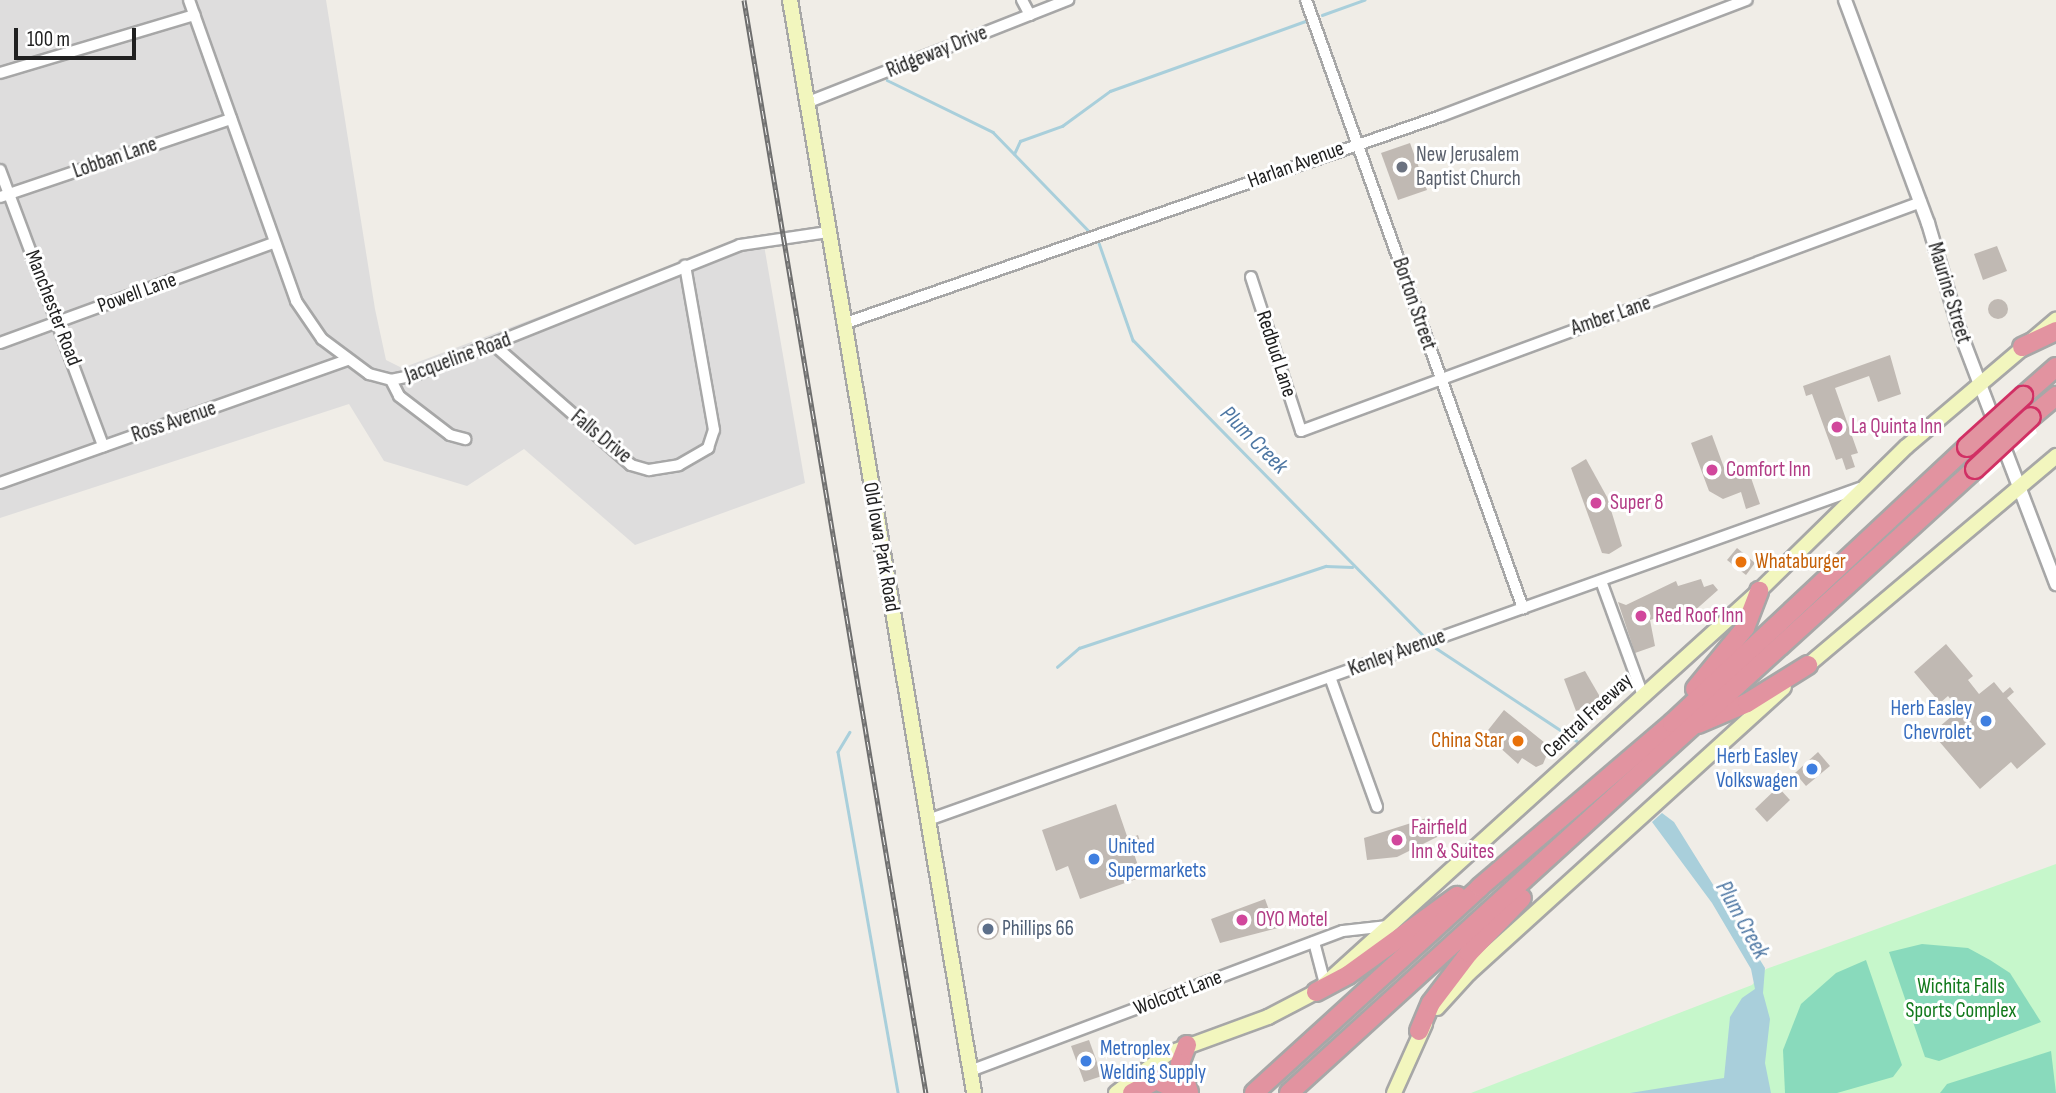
<!DOCTYPE html>
<style>
body{margin:0}
#map{position:relative;width:2056px;height:1093px;overflow:hidden;background:#f0ede7;font-family:"Sofia Sans Condensed",sans-serif}
div>[style]{position:absolute}
[style*='--x']{left:calc(var(--x)*1px);top:calc(var(--y)*1px);width:calc(var(--w)*1px);rotate:calc(var(--a)*1deg)}
.residential>*{inset:0;background:#dedddd}
.park>*{inset:0;background:#c6f7cb}
.pitch>*{inset:0;background:#89dabc}
.water>*{inset:0;background:#a9cfdb}
.pier>*{inset:0;background:#fff}
.stream>*{height:2.5px;margin:-1.25px;padding:0 1.25px;transform-origin:1.25px;border-radius:1.25px;background:#a9cfdb}
.building>*{inset:0;background:#c0b9b3}
.round{border-radius:50%}
.roads{filter:drop-shadow(2px 0 #a7a7a7) drop-shadow(-2px 0 #a7a7a7) drop-shadow(0 2px #a7a7a7) drop-shadow(0 -2px #a7a7a7)}
.minor>*{height:10px;margin:-5px;padding:0 5px;transform-origin:5px;border-radius:5px;background:#fff}
.tertiary>*{height:12px;margin:-6px;padding:0 6px;transform-origin:6px;border-radius:6px;background:#fff}
.secondary>*{height:14px;margin:-7px;padding:0 7px;transform-origin:7px;border-radius:7px;background:#f2f6be}
.motorway>*{height:18px;margin:-9px;padding:0 9px;transform-origin:9px;border-radius:9px;background:#e293a0}
.rail>*{height:5px;margin-top:-2.5px;transform-origin:0;background:repeating-linear-gradient(90deg,#fff 0 8px,#6e6e6e 0 16px);box-sizing:border-box;border-block:2px solid #6e6e6e}
.bridges{filter:drop-shadow(2px 0 #d13064) drop-shadow(-2px 0 #d13064) drop-shadow(0 2px #d13064) drop-shadow(0 -2px #d13064)}
.motorway-bridge>*{height:18px;margin:-9px;padding:0 9px;transform-origin:9px;border-radius:9px;background:#e293a0}
.dots>*{width:19px;height:19px;translate:-50% -50%;box-sizing:border-box;border:4px solid #fff;border-radius:50%}
span{translate:-50% -50%;white-space:nowrap;text-align:center;line-height:1.15;-webkit-text-stroke:6px #fff;paint-order:stroke}
.street-label{font-size:21px;color:#202020}
.worship-label{font-size:21px;color:#5b616d}
.left{translate:0 -50%;text-align:left}
.hotel-label{font-size:21px;color:#b23c85}
.food-label{font-size:21px;color:#c56008}
.right{translate:-100% -50%;text-align:right}
.shop-label{font-size:21px;color:#366cbe}
.service-label{font-size:21px;color:#4e5e75}
.park-label{font-size:21px;color:#12791c}
.water-label{font-size:23px;color:#4e77a3;font-style:italic}
.scale{position:absolute;left:14px;top:28px;width:122px;height:32px;box-sizing:border-box;border:4px solid #202020;border-top:0;padding-left:9px;font-size:21px;line-height:24px;white-space:nowrap;color:#202020;-webkit-text-stroke:5px #fff;paint-order:stroke}
</style>
<div id="map">
<div class="residential">
<div style="clip-path:polygon(0 0,326px 0,375px 309px,386px 360px,402px 368px,748px 238px,764px 245px,805px 483px,635px 545px,524px 449px,467px 486px,384px 461px,349px 404px,0 518px)"></div>
</div>
<div class="park">
<div style="clip-path:polygon(2056px 864px,2056px 1093px,1471px 1093px,1752px 985px,1766px 969px)"></div>
</div>
<div class="pitch">
<div style="clip-path:polygon(1922px 944px,1968px 948px,1990px 960px,2010px 973px,2041px 1022px,1939px 1061px,1925px 1057px,1889px 952px)"></div>
<div style="clip-path:polygon(1866px 960px,1902px 1065px,1893px 1077px,1837px 1093px,1785px 1093px,1783px 1050px,1801px 1004px,1836px 973px)"></div>
<div style="clip-path:polygon(2051px 1051px,2056px 1093px,1940px 1093px,1947px 1084px)"></div>
</div>
<div class="water">
<div style="clip-path:polygon(1662px 813px,1674px 822px,1765px 968px,1763px 993px,1770px 1019px,1765px 1063px,1771px 1093px,1630px 1093px,1724px 1078px,1730px 1017px,1742px 998px,1755px 989px,1751px 969px,1712px 903px,1652px 822px)"></div>
</div>
<div class="pier">
<div style="clip-path:polygon(2019px 384px,2037px 433px,1980px 485px,1963px 436px)"></div>
</div>
<div class="stream">
<div style="--x:1322;--y:15;--w:45;--a:-19.7"></div>
<div style="--x:887;--y:80;--w:118;--a:26.1"></div>
<div style="--x:993;--y:132;--w:136;--a:45.9"></div>
<div style="--x:1014;--y:154;--w:14;--a:-65"></div>
<div style="--x:1020;--y:141;--w:45;--a:-19.7"></div>
<div style="--x:1062;--y:126;--w:59;--a:-36.1"></div>
<div style="--x:1110;--y:91;--w:210;--a:-19.7"></div>
<div style="--x:1099;--y:243;--w:103;--a:70.7"></div>
<div style="--x:1133;--y:340;--w:415;--a:45.5"></div>
<div style="--x:1436;--y:648;--w:173;--a:33.4"></div>
<div style="--x:1057;--y:667;--w:29;--a:-41"></div>
<div style="--x:1079;--y:648;--w:260;--a:-18.4"></div>
<div style="--x:1326;--y:566;--w:26;--a:2"></div>
<div style="--x:850;--y:732;--w:23;--a:121"></div>
<div style="--x:838;--y:752;--w:346;--a:80"></div>
</div>
<div class="building">
<div style="clip-path:polygon(1410px 143px,1427px 190px,1398px 200px,1381px 153px)"></div>
<div style="clip-path:polygon(1997px 246px,2007px 271px,1983px 280px,1974px 254px)"></div>
<div class="round" style="left:1988px;top:299px;width:20px;height:20px"></div>
<div style="clip-path:polygon(1890px 355px,1901px 394px,1878px 402px,1869px 376px,1835px 388px,1858px 453px,1851px 455px,1855px 467px,1846px 470px,1842px 458px,1836px 460px,1812px 394px,1806px 396px,1803px 386px)"></div>
<div style="clip-path:polygon(1712px 435px,1726px 473px,1747px 466px,1760px 504px,1746px 509px,1741px 492px,1723px 499px,1709px 491px,1691px 443px)"></div>
<div style="clip-path:polygon(1586px 459px,1607px 497px,1622px 546px,1609px 554px,1602px 553px,1571px 468px)"></div>
<div style="clip-path:polygon(1737px 548px,1755px 563px,1746px 575px,1727px 560px)"></div>
<div style="clip-path:polygon(1701px 579px,1704px 587px,1713px 584px,1718px 590px,1683px 621px,1675px 612px,1650px 620px,1655px 646px,1635px 653px,1618px 602px,1626px 605px,1676px 581px,1678px 586px)"></div>
<div style="clip-path:polygon(1946px 644px,1973px 676px,1968px 680px,1979px 694px,1994px 682px,2003px 693px,2010px 687px,2014px 692px,2007px 698px,2046px 744px,2017px 769px,2011px 762px,1980px 789px,1932px 733px,1959px 710px,1948px 696px,1940px 703px,1914px 672px)"></div>
<div style="clip-path:polygon(1585px 671px,1603px 702px,1576px 711px,1564px 679px)"></div>
<div style="clip-path:polygon(1504px 710px,1550px 747px,1543px 764px,1536px 767px,1522px 758px,1518px 764px,1485px 734px)"></div>
<div style="clip-path:polygon(1818px 752px,1830px 766px,1806px 786px,1795px 773px)"></div>
<div style="clip-path:polygon(1778px 787px,1790px 800px,1767px 822px,1755px 809px)"></div>
<div style="clip-path:polygon(1116px 804px,1128px 839px,1138px 835px,1142px 848px,1133px 851px,1142px 877px,1080px 899px,1068px 866px,1056px 871px,1042px 830px)"></div>
<div style="clip-path:polygon(1430px 817px,1441px 835px,1397px 857px,1367px 860px,1364px 838px)"></div>
<div style="clip-path:polygon(1265px 899px,1273px 921px,1283px 918px,1286px 926px,1220px 943px,1211px 919px)"></div>
<div class="round" style="left:977px;top:918px;width:22px;height:22px"></div>
<div style="clip-path:polygon(1089px 1040px,1102px 1076px,1084px 1082px,1071px 1046px)"></div>
</div>
<div class="roads">
<div class="minor">
<div style="--x:189;--y:0;--w:319;--a:70.4"></div>
<div style="--x:296;--y:301;--w:46;--a:55.6"></div>
<div style="--x:322;--y:339;--w:59;--a:36.7"></div>
<div style="--x:369;--y:374;--w:23;--a:15"></div>
<div style="--x:391;--y:380;--w:25;--a:-12"></div>
<div style="--x:415;--y:375;--w:350;--a:-21.8"></div>
<div style="--x:740;--y:245;--w:89;--a:-8.4"></div>
<div style="--x:1022;--y:0;--w:17;--a:62"></div>
<div style="--x:1306;--y:0;--w:646;--a:70.36"></div>
<div style="--x:0;--y:73;--w:203;--a:-16.6"></div>
<div style="--x:806;--y:103;--w:282;--a:-21.5"></div>
<div style="--x:0;--y:170;--w:295;--a:69.5"></div>
<div style="--x:0;--y:197;--w:244;--a:-18.7"></div>
<div style="--x:1251;--y:277;--w:162;--a:72"></div>
<div style="--x:1301;--y:431;--w:661;--a:-20.27"></div>
<div style="--x:843;--y:324;--w:633;--a:-19.18"></div>
<div style="--x:1441;--y:116;--w:327;--a:-20.8"></div>
<div style="--x:0;--y:343;--w:292;--a:-20.1"></div>
<div style="--x:494;--y:345;--w:182;--a:41.2"></div>
<div style="--x:631;--y:465;--w:19;--a:16"></div>
<div style="--x:649;--y:470;--w:30;--a:-9"></div>
<div style="--x:679;--y:465;--w:34;--a:-30"></div>
<div style="--x:708;--y:448;--w:19;--a:-72"></div>
<div style="--x:714;--y:430;--w:167;--a:-100"></div>
<div style="--x:391;--y:380;--w:18;--a:63"></div>
<div style="--x:399;--y:396;--w:64;--a:37.4"></div>
<div style="--x:450;--y:435;--w:16;--a:15"></div>
<div style="--x:0;--y:483;--w:369;--a:-19.5"></div>
<div style="--x:1601;--y:581;--w:122;--a:69.9"></div>
<div style="--x:1330;--y:677;--w:138;--a:70.1"></div>
<div style="--x:928;--y:820;--w:989;--a:-19.61"></div>
<div style="--x:1314;--y:942;--w:43;--a:75.3"></div>
<div style="--x:970;--y:1071;--w:398;--a:-20.6"></div>
<div style="--x:1343;--y:931;--w:45;--a:-6.3"></div>
</div>
<div class="tertiary">
<div style="--x:1845;--y:0;--w:238;--a:69.6"></div>
<div style="--x:1928;--y:223;--w:114;--a:73.6"></div>
<div style="--x:1960;--y:332;--w:270;--a:69.1"></div>
</div>
<div class="secondary">
<div style="--x:790;--y:0;--w:1108;--a:80.44"></div>
<div style="--x:1801;--y:671;--w:334;--a:-40.1"></div>
<div style="--x:1437;--y:1008;--w:47;--a:-47.6"></div>
<div style="--x:1469;--y:973;--w:425;--a:-42.2"></div>
<div style="--x:1116;--y:1093;--w:64;--a:-37.4"></div>
<div style="--x:1167;--y:1054;--w:108;--a:-20.1"></div>
<div style="--x:1268;--y:1017;--w:54;--a:-27.5"></div>
<div style="--x:1316;--y:992;--w:598;--a:-42.15"></div>
<div style="--x:1759;--y:591;--w:206;--a:-44.4"></div>
<div style="--x:1906;--y:447;--w:197;--a:-40.3"></div>
<div style="--x:1394;--y:1093;--w:76;--a:-65.8"></div>
</div>
<div class="motorway">
<div style="--x:2022;--y:347;--w:38;--a:-25"></div>
<div style="--x:2023;--y:396;--w:44;--a:-41.3"></div>
<div style="--x:2031;--y:417;--w:33;--a:-40"></div>
<div style="--x:1695;--y:689;--w:79;--a:-50.7"></div>
<div style="--x:1745;--y:628;--w:40;--a:-69"></div>
<div style="--x:1698;--y:724;--w:53;--a:-23.2"></div>
<div style="--x:1747;--y:703;--w:72;--a:-31.9"></div>
<div style="--x:1316;--y:992;--w:36;--a:-28"></div>
<div style="--x:1348;--y:975;--w:135;--a:-35.9"></div>
<div style="--x:1419;--y:1031;--w:30;--a:-67"></div>
<div style="--x:1431;--y:1003;--w:63;--a:-52.8"></div>
<div style="--x:1469;--y:953;--w:76;--a:-46.1"></div>
<div style="--x:1187;--y:1045;--w:19;--a:111"></div>
<div style="--x:1180;--y:1063;--w:31;--a:73"></div>
<div style="--x:1132;--y:1093;--w:27;--a:-28"></div>
<div style="--x:1156;--y:1080;--w:31;--a:25"></div>
<div style="--x:1254;--y:1093;--w:306;--a:-42.3"></div>
<div style="--x:1480;--y:887;--w:253;--a:-40.5"></div>
<div style="--x:1672;--y:723;--w:404;--a:-43.1"></div>
<div style="--x:1289;--y:1093;--w:927;--a:-42.29"></div>
</div>
</div>
<div class="rail">
<div style="--x:744;--y:0;--w:1108;--a:80.55"></div>
</div>
<div class="bridges">
<div class="motorway-bridge">
<div style="--x:1967;--y:447;--w:76;--a:-42.3"></div>
<div style="--x:1975;--y:469;--w:76;--a:-42.9"></div>
</div>
</div>
<div class="dots">
<div style="left:1402px;top:167px;background:#6b7280"></div>
<div style="left:1837px;top:427px;background:#d1479c"></div>
<div style="left:1712px;top:470px;background:#d1479c"></div>
<div style="left:1596px;top:503px;background:#d1479c"></div>
<div style="left:1741px;top:562px;background:#e8710a"></div>
<div style="left:1641px;top:616px;background:#d1479c"></div>
<div style="left:1986px;top:721px;background:#3f7fe0"></div>
<div style="left:1518px;top:741px;background:#e8710a"></div>
<div style="left:1812px;top:769px;background:#3f7fe0"></div>
<div style="left:1397px;top:840px;background:#d1479c"></div>
<div style="left:1094px;top:859px;background:#3f7fe0"></div>
<div style="left:1242px;top:920px;background:#d1479c"></div>
<div style="left:988px;top:929px;background:#5c6f8a"></div>
<div style="left:1086px;top:1061px;background:#3f7fe0"></div>
</div>
<div class="street-label">
<span style="left:937px;top:52px;rotate:-22deg">Ridgeway Drive</span>
<span style="left:115px;top:158px;rotate:-19deg">Lobban Lane</span>
<span style="left:1296px;top:165px;rotate:-20deg">Harlan Avenue</span>
<span style="left:137px;top:293px;rotate:-20deg">Powell Lane</span>
<span style="left:1949px;top:293px;rotate:73deg">Maurine Street</span>
<span style="left:1414px;top:304px;rotate:71deg">Borton Street</span>
<span style="left:53px;top:308px;rotate:69deg">Manchester Road</span>
<span style="left:1611px;top:316px;rotate:-19deg">Amber Lane</span>
<span style="left:1276px;top:354px;rotate:72deg">Redbud Lane</span>
<span style="left:458px;top:358px;rotate:-20deg">Jacqueline Road</span>
<span style="left:174px;top:422px;rotate:-19deg">Ross Avenue</span>
<span style="left:601px;top:437px;rotate:39deg">Falls Drive</span>
<span style="left:881px;top:547px;rotate:80deg">Old Iowa Park Road</span>
<span style="left:1397px;top:653px;rotate:-20deg">Kenley Avenue</span>
<span style="left:1588px;top:716px;rotate:-43deg">Central Freeway</span>
<span style="left:1178px;top:993px;rotate:-21deg">Wolcott Lane</span>
</div>
<div class="worship-label">
<span class="left" style="left:1416px;top:167px">New Jerusalem<br>Baptist Church</span>
</div>
<div class="hotel-label">
<span class="left" style="left:1851px;top:427px">La Quinta Inn</span>
<span class="left" style="left:1726px;top:470px">Comfort Inn</span>
<span class="left" style="left:1610px;top:503px">Super 8</span>
<span class="left" style="left:1655px;top:616px">Red Roof Inn</span>
<span class="left" style="left:1411px;top:840px">Fairfield<br>Inn &amp; Suites</span>
<span class="left" style="left:1256px;top:920px">OYO Motel</span>
</div>
<div class="food-label">
<span class="left" style="left:1755px;top:562px">Whataburger</span>
<span class="right" style="left:1504px;top:741px">China Star</span>
</div>
<div class="shop-label">
<span class="right" style="left:1972px;top:721px">Herb Easley<br>Chevrolet</span>
<span class="right" style="left:1798px;top:769px">Herb Easley<br>Volkswagen</span>
<span class="left" style="left:1108px;top:859px">United<br>Supermarkets</span>
<span class="left" style="left:1100px;top:1061px">Metroplex<br>Welding Supply</span>
</div>
<div class="service-label">
<span class="left" style="left:1002px;top:929px">Phillips 66</span>
</div>
<div class="park-label">
<span style="left:1961px;top:999px">Wichita Falls<br>Sports Complex</span>
</div>
<div class="water-label">
<span style="left:1254px;top:440px;rotate:45deg">Plum Creek</span>
<span style="left:1742px;top:920px;rotate:61deg">Plum Creek</span>
</div>
<div class="scale">100 m</div>
</div>
